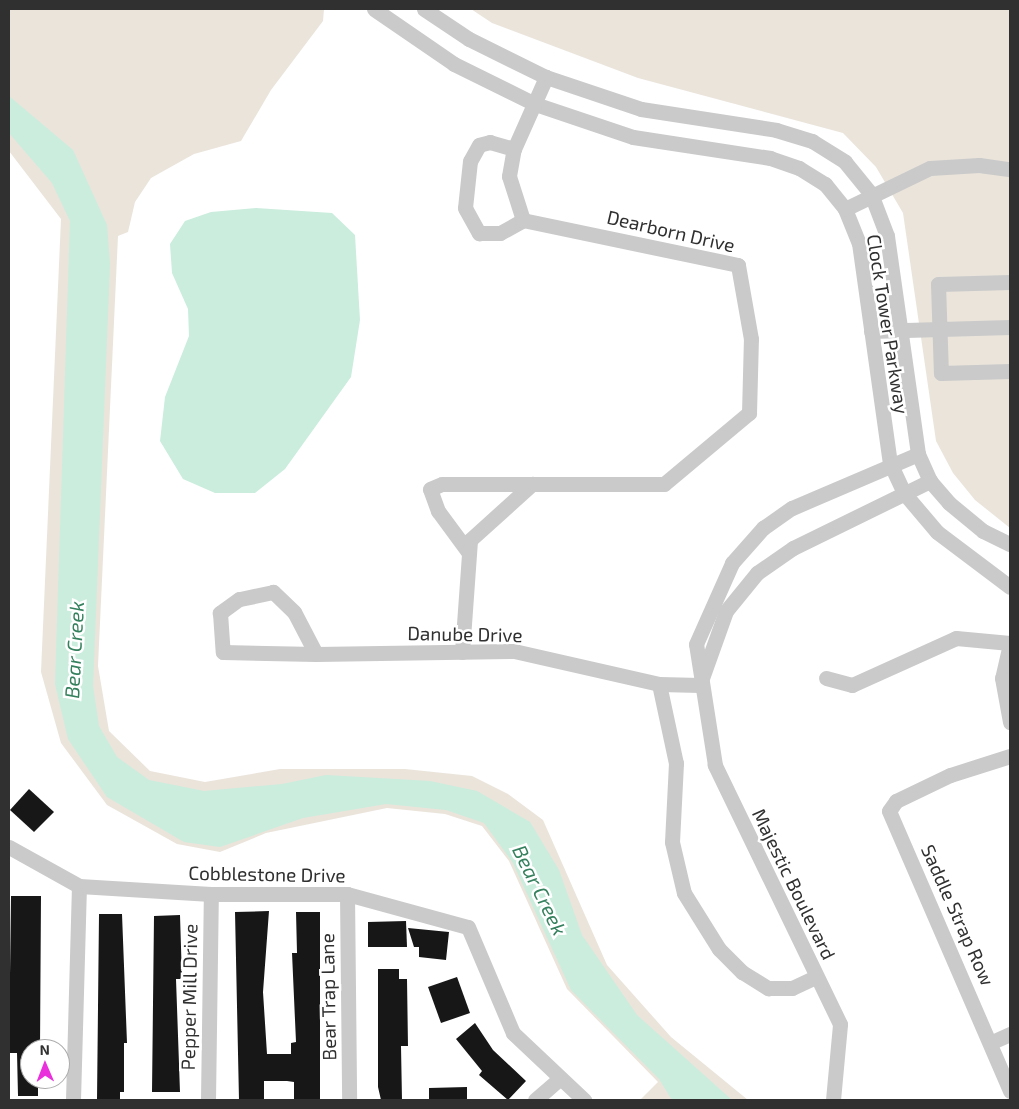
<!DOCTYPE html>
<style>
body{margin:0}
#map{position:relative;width:1019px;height:1109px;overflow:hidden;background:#fff;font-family:"Exo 2",sans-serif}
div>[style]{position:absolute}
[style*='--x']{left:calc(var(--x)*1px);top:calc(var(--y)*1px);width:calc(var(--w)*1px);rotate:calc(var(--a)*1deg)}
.green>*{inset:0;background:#eae4db}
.water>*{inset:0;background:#caeddd}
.building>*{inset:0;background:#171717}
.minor>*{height:15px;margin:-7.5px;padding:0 7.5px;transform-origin:7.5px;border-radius:7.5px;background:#cacaca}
span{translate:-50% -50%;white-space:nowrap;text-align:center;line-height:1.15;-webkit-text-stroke:5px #fff;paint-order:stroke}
.street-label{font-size:19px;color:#303030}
.water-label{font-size:20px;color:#35815e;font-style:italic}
.frame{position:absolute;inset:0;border:10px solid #303030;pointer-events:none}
.north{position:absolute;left:20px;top:1039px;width:50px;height:50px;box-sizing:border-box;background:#fff;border:1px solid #acacac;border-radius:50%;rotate:359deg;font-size:14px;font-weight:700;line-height:20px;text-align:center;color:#303030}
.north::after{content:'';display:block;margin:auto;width:18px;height:22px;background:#ea30dd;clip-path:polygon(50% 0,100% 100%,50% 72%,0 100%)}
</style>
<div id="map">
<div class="green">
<div style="clip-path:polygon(9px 9px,324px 9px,323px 21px,271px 90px,241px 141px,194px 154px,151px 178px,135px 202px,128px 232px,118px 236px,98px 666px,109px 731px,150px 771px,205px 782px,280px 769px,405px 769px,472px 776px,508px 794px,543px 820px,607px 965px,671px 1037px,748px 1100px,640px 1100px,658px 1082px,567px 989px,509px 861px,482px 826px,445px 814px,387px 808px,266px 833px,220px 852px,177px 844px,107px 805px,61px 743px,41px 672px,61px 219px,9px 151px)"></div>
<div style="clip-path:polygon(471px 9px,1010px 9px,1010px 528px,975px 500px,953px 473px,936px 441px,903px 213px,876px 167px,843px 133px,638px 78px,492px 23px)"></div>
</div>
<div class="water">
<div style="clip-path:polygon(9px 96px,73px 150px,107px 225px,110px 264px,93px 686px,99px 726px,117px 757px,149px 780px,204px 791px,282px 784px,326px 775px,430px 781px,477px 791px,530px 822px,559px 870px,582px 935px,637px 1015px,732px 1100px,672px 1100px,659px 1079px,571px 990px,513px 863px,484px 823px,446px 810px,386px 804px,303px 818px,220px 847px,184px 842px,107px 797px,68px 739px,55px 684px,70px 221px,52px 183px,9px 133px)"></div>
<div style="clip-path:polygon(256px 208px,332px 213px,355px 235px,360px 320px,351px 377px,285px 469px,255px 493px,215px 493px,183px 479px,160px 441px,165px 397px,189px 336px,188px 309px,172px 273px,170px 244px,185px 221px,211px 212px)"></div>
</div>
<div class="building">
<div style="clip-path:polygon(29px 789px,54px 812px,34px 832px,10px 810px)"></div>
<div style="clip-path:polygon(11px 896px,41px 896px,40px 1049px,30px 1049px,30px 1079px,38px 1079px,38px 1096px,18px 1096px,17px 1053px,9px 1053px)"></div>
<div style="clip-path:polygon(269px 911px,263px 992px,267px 1054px,291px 1054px,291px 1043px,296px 1042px,292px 953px,297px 953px,296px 912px,320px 912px,320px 1100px,294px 1100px,294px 1082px,287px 1081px,264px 1081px,264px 1100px,239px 1100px,235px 912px)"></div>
<div style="clip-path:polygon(99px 914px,122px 914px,127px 1043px,124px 1043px,124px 1092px,120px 1092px,120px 1100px,97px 1100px)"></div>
<div style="clip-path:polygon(180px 915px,182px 979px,176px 979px,180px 1092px,152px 1092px,154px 916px)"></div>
<div style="clip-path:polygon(406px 921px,407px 947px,368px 947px,368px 922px)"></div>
<div style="clip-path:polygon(408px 928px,449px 932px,446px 960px,419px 957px,419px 947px,414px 947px)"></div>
<div style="clip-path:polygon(378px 969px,399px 969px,399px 979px,407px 979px,408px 1046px,401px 1046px,402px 1100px,381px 1100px,378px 1087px)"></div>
<div style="clip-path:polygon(457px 977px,470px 1013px,441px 1023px,428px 987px)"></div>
<div style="clip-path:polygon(475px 1023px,493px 1050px,526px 1081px,508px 1100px,479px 1075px,482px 1071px,456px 1039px)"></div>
<div style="clip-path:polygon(467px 1087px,467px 1100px,429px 1100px,429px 1088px)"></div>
</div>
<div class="minor">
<div style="--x:374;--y:9;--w:97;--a:34.5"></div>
<div style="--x:454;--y:64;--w:90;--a:26.3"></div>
<div style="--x:535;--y:104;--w:103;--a:18.6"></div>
<div style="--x:633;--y:137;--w:139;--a:8.7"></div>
<div style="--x:770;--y:158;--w:31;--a:19"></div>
<div style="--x:799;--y:168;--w:31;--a:32"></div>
<div style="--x:825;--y:184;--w:32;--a:51"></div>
<div style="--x:845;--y:209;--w:37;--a:68"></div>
<div style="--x:859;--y:243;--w:222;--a:82"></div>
<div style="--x:890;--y:463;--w:33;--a:65"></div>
<div style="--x:904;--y:493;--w:51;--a:49.8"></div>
<div style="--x:937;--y:532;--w:91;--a:37"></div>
<div style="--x:424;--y:9;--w:54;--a:33.7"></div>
<div style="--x:469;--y:39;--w:86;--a:26.3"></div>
<div style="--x:546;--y:77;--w:100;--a:18.6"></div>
<div style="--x:641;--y:109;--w:137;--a:8.8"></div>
<div style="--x:776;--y:130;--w:38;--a:17"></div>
<div style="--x:812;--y:141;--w:39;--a:32"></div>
<div style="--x:845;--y:162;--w:41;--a:50.9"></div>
<div style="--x:871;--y:194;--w:45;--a:69.1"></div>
<div style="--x:887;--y:236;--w:220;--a:81.9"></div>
<div style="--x:918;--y:454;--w:30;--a:66"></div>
<div style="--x:930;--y:481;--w:29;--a:49"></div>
<div style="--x:949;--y:503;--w:44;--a:39.5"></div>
<div style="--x:983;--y:531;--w:30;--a:26"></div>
<div style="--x:514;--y:149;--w:25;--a:-164"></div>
<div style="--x:490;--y:142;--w:11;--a:165"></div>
<div style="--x:479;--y:145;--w:18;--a:119"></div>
<div style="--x:470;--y:161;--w:47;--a:96.1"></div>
<div style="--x:465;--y:208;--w:29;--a:61"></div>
<div style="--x:479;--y:233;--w:21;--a:0"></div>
<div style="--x:500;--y:233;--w:26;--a:-29"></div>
<div style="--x:845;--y:209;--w:94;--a:-25.8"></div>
<div style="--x:930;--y:168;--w:49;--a:-3.5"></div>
<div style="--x:979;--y:165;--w:30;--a:8"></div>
<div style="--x:1010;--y:282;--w:72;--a:178.4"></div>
<div style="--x:938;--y:284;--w:89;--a:88.1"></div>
<div style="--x:941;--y:373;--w:69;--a:-1.7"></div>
<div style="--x:871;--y:331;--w:139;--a:-1.6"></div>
<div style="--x:469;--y:553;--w:52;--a:-126.4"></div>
<div style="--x:438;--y:511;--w:23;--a:-110"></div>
<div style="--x:430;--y:489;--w:13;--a:-23"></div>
<div style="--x:442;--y:484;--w:90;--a:0"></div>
<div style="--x:1010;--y:644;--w:35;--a:103"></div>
<div style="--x:1002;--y:678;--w:45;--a:79.7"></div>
<div style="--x:462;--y:652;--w:112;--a:-85.9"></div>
<div style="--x:470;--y:540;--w:84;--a:-42.1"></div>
<div style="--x:532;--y:484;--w:132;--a:0"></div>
<div style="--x:664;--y:484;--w:111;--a:-39.9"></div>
<div style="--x:749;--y:413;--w:74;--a:-88.5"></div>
<div style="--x:751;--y:339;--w:75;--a:-100"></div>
<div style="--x:738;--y:265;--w:220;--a:-168.2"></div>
<div style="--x:523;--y:220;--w:46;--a:-107.7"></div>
<div style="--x:509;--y:176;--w:27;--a:-80"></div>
<div style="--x:514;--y:149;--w:79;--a:-66"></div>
<div style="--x:316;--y:654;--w:47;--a:-117.6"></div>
<div style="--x:294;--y:612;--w:29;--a:-136"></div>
<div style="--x:273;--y:592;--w:35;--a:168"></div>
<div style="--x:239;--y:599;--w:24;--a:144"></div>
<div style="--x:220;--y:613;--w:39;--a:86"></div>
<div style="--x:223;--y:652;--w:93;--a:1.2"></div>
<div style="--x:316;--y:654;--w:198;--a:-0.9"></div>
<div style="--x:514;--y:651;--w:149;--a:12.8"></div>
<div style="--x:659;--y:684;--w:41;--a:1.4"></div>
<div style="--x:826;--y:678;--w:27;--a:15"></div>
<div style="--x:852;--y:685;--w:114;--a:-24.3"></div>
<div style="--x:956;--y:638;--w:54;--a:5.3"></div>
<div style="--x:701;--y:681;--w:74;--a:-70.3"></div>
<div style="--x:726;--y:611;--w:49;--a:-50.8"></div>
<div style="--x:757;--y:573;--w:44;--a:-34.8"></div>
<div style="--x:793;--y:548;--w:153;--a:-26.1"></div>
<div style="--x:659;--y:684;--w:81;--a:77.9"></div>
<div style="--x:676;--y:763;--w:79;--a:92.9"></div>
<div style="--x:672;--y:842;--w:52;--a:76.8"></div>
<div style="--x:684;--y:893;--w:66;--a:58"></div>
<div style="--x:719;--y:949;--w:33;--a:45"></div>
<div style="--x:742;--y:972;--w:31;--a:32"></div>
<div style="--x:768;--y:988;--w:24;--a:0"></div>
<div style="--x:792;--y:988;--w:26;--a:-25"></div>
<div style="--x:1010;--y:756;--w:63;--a:162.4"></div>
<div style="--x:950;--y:775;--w:60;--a:154.3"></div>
<div style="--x:896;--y:801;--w:12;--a:125"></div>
<div style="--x:889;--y:811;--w:305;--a:66.6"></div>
<div style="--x:9;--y:847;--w:80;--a:29.1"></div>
<div style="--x:79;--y:886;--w:132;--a:3.5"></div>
<div style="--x:211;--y:894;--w:136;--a:0"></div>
<div style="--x:347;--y:894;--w:125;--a:15.3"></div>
<div style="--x:468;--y:927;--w:115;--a:67"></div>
<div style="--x:513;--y:1033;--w:98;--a:43.3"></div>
<div style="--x:347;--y:894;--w:206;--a:89.4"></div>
<div style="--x:992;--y:1042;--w:20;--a:-24"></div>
<div style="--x:73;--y:1100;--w:214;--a:-88.4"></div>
<div style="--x:208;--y:1100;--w:206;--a:-89.2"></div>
<div style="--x:535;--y:1100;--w:33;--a:-41"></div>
<div style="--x:833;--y:1100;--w:76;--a:-84.7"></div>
<div style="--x:840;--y:1024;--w:288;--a:-115.8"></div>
<div style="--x:715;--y:765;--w:122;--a:-98.9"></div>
<div style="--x:696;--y:644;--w:89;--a:-66"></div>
<div style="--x:732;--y:563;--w:47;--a:-48.5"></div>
<div style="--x:763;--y:528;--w:35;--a:-35"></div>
<div style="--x:792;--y:508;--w:137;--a:-23.2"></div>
</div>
<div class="street-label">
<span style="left:671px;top:231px;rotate:13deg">Dearborn Drive</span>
<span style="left:888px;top:324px;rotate:81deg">Clock Tower Parkway</span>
<span style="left:465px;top:634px;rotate:1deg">Danube Drive</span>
<span style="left:267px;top:874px;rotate:1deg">Cobblestone Drive</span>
<span style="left:794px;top:884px;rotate:64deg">Majestic Boulevard</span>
<span style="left:958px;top:915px;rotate:66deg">Saddle Strap Row</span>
<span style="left:189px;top:997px;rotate:-89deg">Pepper Mill Drive</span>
<span style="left:328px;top:997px;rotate:-91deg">Bear Trap Lane</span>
</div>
<div class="water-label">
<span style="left:74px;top:650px;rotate:-87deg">Bear Creek</span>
<span style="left:540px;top:890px;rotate:64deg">Bear Creek</span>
</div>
<div class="frame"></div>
<div class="north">N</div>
</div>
